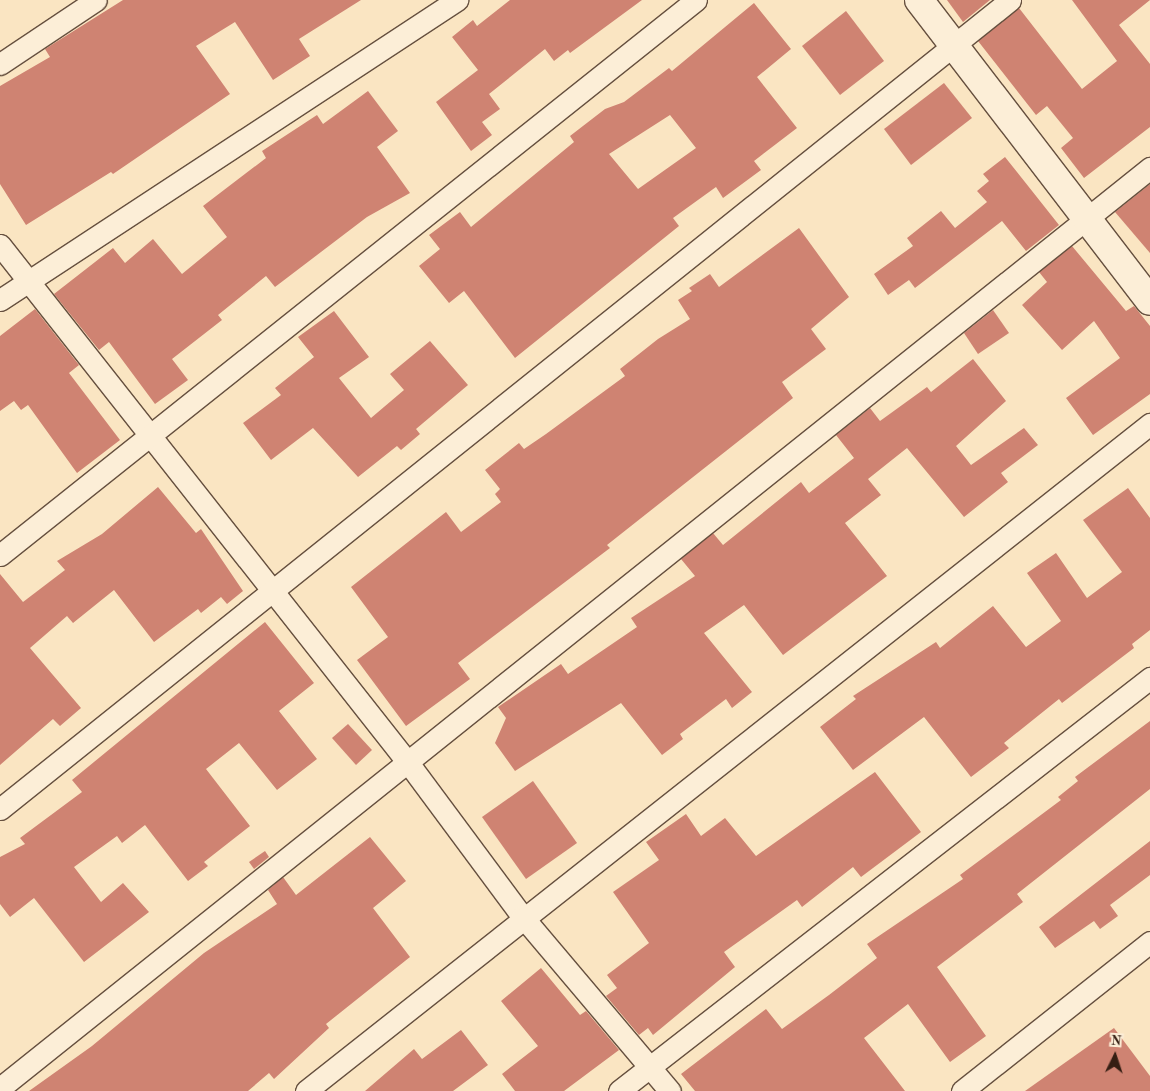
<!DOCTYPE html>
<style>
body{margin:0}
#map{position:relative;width:1150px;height:1091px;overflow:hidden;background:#fae5c2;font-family:"Old Standard TT",serif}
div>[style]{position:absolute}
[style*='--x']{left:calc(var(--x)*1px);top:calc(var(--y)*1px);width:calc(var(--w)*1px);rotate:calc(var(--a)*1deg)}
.building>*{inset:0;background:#cf8372}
.roads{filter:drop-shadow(1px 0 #66503f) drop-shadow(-1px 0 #66503f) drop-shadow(0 1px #66503f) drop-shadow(0 -1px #66503f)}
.street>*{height:21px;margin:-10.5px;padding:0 10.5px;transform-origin:10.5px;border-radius:10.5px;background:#fceed7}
.secondary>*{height:28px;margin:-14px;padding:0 14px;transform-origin:14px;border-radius:14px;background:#fceed7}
span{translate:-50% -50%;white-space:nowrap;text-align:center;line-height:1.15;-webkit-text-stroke:4.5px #fceed7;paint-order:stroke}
.north{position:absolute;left:1090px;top:1031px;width:50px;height:50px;-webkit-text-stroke:4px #fceed7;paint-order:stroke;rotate:4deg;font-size:14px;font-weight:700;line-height:20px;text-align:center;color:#351e13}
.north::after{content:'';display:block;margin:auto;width:18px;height:22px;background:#351e13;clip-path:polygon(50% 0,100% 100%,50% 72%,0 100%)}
</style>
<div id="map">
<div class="building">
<div style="clip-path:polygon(123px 0,361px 0,299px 39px,310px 56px,273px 80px,235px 22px,196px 46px,230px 94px,113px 174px,111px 172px,26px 225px,0 184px,0 86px,50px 57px,45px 49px)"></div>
<div style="clip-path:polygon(510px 0,642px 0,570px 53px,568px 50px,554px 61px,545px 49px,489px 94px,500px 109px,482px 122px,492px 135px,471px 151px,436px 102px,478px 70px,452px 37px,473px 20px,477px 26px)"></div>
<div style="clip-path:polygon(947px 0,990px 0,963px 22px)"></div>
<div style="clip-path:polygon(1072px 0,1150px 0,1119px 25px,1150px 64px,1150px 127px,1084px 178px,1061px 148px,1073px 138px,1047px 106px,1036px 115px,978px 41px,1019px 8px,1082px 89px,1117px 61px)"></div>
<div style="clip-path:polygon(evenodd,754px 3px,791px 49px,757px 77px,797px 128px,754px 161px,761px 170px,723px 198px,716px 187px,673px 218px,679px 226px,515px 358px,464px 291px,449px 303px,419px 266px,440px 249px,429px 235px,460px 212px,471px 227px,574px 142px,570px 136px,605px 109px,624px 102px,669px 68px,672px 71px,754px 3px,670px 115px,696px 148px,638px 189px,609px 154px,670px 115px)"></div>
<div style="clip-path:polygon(846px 11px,884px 61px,840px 95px,802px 46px)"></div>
<div style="clip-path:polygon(944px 83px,972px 118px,911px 165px,884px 129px)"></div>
<div style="clip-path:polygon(368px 91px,398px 131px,377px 147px,410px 193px,367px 217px,275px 287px,266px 276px,218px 315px,222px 320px,172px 359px,188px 380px,155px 404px,109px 342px,99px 350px,54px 294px,113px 248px,125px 263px,153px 239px,182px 274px,227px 237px,203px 206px,266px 158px,262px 151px,317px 115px,323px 124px)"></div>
<div style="clip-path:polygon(1005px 157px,1059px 225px,1026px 251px,1002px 221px,915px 288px,909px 280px,888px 295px,874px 274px,913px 246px,907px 238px,941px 211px,955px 228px,987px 202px,977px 191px,989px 181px,983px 174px)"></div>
<div style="clip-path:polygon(1150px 184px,1150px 253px,1115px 212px)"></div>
<div style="clip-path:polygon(799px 228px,849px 297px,811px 329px,826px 349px,782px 382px,793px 398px,607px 545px,610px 548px,458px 663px,470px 679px,406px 726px,357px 660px,388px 637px,351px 587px,446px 512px,461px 532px,501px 502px,495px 494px,500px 489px,485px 470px,519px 443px,524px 449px,546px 434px,625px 376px,620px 369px,658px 339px,690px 319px,678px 300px,692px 291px,689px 288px,710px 274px,719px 287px)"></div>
<div style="clip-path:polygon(1072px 246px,1126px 311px,1134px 306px,1150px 326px,1150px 394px,1093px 435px,1066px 398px,1120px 358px,1094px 321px,1062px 350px,1022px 305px,1047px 282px,1039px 272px)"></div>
<div style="clip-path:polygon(35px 309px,79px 365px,69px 373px,120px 440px,77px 473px,28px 405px,21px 410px,14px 401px,0 411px,0 336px)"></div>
<div style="clip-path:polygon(993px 310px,1009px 333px,978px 354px,964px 333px)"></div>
<div style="clip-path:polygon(334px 311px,369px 357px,339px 378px,371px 418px,404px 390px,390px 374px,430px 341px,468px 385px,416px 429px,420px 434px,401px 450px,397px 446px,358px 477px,313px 428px,271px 460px,243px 423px,281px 395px,275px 388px,314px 357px,298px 337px)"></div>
<div style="clip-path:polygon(973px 359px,1006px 401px,956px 446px,971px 465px,1024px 428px,1038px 445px,1001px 473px,1008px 482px,964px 517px,907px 448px,868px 479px,881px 495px,845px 523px,887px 576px,783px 655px,744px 605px,704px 633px,752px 692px,732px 708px,726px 699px,680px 734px,683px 739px,662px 755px,621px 703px,515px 771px,495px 743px,506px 718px,498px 707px,561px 664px,568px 674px,637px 627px,631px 618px,695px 576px,681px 559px,713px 533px,723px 545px,801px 482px,809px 493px,854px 458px,836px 435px,870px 408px,880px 421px,927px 387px,931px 392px)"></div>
<div style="clip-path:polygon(158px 487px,196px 533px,201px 529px,243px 591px,227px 604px,221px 597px,201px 613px,198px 609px,154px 642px,114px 590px,73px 623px,67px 616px,30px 648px,81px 708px,60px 726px,53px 719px,0 765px,0 574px,23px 602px,65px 570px,57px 561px,102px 534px)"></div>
<div style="clip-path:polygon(1128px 488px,1150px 518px,1150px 630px,1132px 644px,1134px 648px,1062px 703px,1059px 699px,1004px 743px,1009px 748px,971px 777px,924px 717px,853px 770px,820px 727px,856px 699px,853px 696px,936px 642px,940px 648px,993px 606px,1026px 647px,1061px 621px,1027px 573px,1056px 553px,1087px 598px,1122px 572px,1083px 520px)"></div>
<div style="clip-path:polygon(265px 622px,314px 683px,279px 711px,317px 759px,277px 790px,239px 743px,206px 769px,250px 826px,204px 862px,208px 866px,188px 881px,145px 825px,122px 843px,117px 836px,74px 867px,101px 902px,123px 883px,149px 912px,84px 962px,34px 898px,10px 917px,0 904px,0 857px,25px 844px,20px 838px,82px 792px,72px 780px)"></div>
<div style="clip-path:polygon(1150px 721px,1150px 789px,1017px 894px,1023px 902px,937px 967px,986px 1036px,950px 1062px,908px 1004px,864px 1038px,905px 1091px,695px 1091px,681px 1074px,766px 1009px,782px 1029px,829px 995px,877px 958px,867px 944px,963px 879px,960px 875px,1061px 800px,1058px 797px,1078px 781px,1075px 777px)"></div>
<div style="clip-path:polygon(348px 724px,372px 750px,356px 765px,332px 738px)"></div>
<div style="clip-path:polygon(875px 772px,921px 832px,861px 877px,853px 867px,802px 907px,797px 900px,724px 952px,735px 967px,653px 1035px,648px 1028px,639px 1035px,606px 996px,617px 988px,607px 975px,649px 943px,613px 892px,659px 860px,646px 842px,686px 814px,701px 836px,725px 818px,756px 856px)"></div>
<div style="clip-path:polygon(533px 781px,577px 843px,526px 879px,482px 817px)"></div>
<div style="clip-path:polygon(370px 837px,406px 881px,373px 908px,410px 957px,326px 1024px,329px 1028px,274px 1079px,269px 1073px,248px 1091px,29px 1091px,92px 1046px,204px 953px,277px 904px,268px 890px,283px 877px,296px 895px)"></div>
<div style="clip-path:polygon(1150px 841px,1150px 875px,1110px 905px,1118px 916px,1100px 929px,1094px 921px,1055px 948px,1039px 927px)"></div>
<div style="clip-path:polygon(265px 851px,269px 857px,254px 869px,249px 862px)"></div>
<div style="clip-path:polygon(541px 968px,580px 1015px,586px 1011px,619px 1050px,564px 1091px,515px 1091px,502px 1074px,538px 1046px,501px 1001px)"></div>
<div style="clip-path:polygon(1114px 1028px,1150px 1076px,1150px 1091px,1025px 1091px)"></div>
<div style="clip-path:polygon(461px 1030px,488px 1065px,453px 1091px,365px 1091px,414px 1049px,422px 1059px)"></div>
</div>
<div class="roads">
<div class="street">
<div style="--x:0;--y:64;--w:115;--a:-33.7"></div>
<div style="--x:0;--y:245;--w:661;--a:51.76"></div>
<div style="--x:409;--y:764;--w:189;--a:53.4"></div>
<div style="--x:522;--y:916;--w:229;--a:49.8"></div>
<div style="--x:0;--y:300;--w:547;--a:-33.28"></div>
<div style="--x:0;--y:555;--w:890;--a:-38.57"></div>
<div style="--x:0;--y:809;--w:1294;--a:-38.69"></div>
<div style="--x:0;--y:1088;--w:1473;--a:-38.66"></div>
<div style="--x:306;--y:1091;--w:1076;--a:-38.32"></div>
<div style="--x:619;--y:1091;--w:673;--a:-37.87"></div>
<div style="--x:962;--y:1091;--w:240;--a:-38.4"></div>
</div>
<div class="secondary">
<div style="--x:919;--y:0;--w:379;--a:52.5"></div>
</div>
</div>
<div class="north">N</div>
</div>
